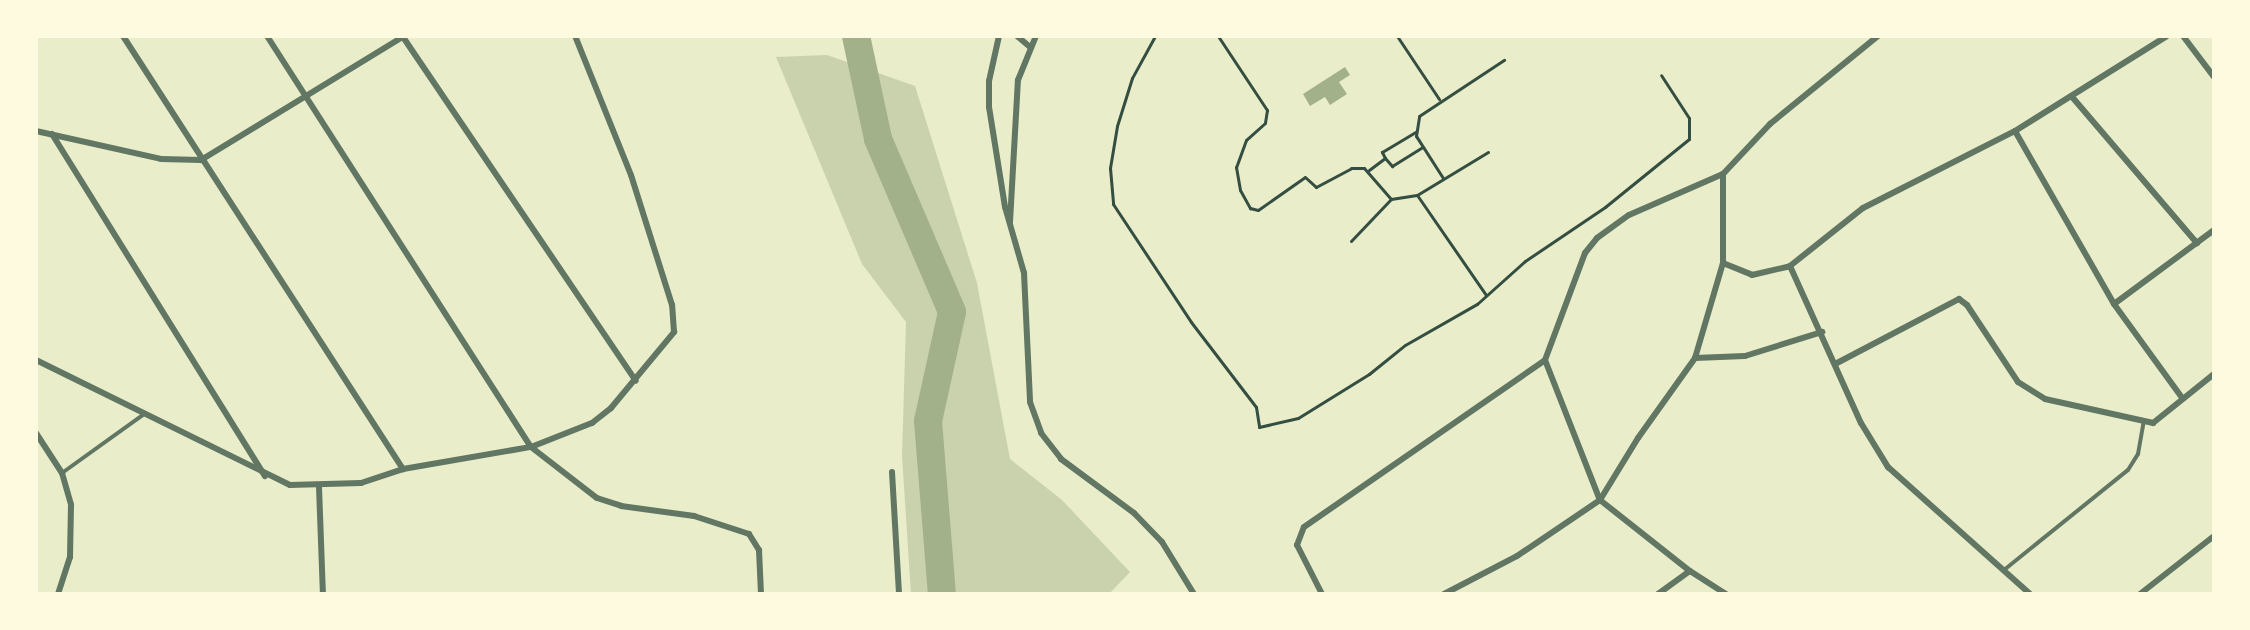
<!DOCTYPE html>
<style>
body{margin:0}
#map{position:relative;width:2250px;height:630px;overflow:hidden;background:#e9edc9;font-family:"DejaVu Sans",sans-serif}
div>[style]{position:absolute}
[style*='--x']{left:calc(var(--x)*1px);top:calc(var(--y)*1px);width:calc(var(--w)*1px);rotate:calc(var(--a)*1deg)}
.green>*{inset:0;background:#cad2ad}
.water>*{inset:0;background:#a3b18a}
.river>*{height:28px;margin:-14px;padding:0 14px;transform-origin:14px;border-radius:14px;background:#a3b18a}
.path>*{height:3px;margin:-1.5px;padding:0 1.5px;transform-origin:1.5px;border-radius:1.5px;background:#344e41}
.service>*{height:4px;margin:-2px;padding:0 2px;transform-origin:2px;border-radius:2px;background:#617663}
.minor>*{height:6px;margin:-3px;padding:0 3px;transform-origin:3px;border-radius:3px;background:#617663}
span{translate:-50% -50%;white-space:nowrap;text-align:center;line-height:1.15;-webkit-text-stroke:4.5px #fefae0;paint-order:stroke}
.frame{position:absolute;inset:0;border:38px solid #fefae0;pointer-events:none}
</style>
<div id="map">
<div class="green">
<div style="clip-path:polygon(827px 55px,915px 86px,977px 283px,1010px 459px,1062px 500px,1130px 572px,1109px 594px,911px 594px,902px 456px,906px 322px,862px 264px,776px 57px)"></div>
</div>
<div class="water">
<div style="clip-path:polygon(1345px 67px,1350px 75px,1339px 82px,1347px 94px,1330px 105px,1325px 97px,1310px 106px,1303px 94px)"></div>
</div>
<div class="river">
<div style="--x:856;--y:36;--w:105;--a:77.9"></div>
<div style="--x:878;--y:139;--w:188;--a:66.8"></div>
<div style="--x:952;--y:312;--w:112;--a:102.4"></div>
<div style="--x:928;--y:421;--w:174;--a:85.4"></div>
</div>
<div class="path">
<div style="--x:1155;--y:36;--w:48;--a:118.7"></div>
<div style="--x:1132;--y:78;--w:50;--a:107.4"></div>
<div style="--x:1117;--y:126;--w:43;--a:99.5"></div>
<div style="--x:1110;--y:168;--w:36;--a:85"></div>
<div style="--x:1113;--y:204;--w:141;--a:56.5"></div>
<div style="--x:1191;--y:322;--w:107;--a:52.6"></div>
<div style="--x:1256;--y:407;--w:20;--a:81"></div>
<div style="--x:1259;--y:427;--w:40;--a:-13"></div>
<div style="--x:1298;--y:418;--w:84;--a:-31.8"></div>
<div style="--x:1369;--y:374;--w:46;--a:-38.9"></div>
<div style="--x:1405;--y:345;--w:83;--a:-29.7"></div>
<div style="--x:1477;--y:304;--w:64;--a:-41.9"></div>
<div style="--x:1525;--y:261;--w:97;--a:-34"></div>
<div style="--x:1605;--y:207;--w:108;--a:-39"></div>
<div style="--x:1689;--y:139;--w:21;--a:-90"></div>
<div style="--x:1689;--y:118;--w:51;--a:-123.1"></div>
<div style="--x:1218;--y:36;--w:89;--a:56.5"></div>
<div style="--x:1267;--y:110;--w:13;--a:99"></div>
<div style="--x:1265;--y:123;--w:25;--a:138"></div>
<div style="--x:1246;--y:140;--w:29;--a:110"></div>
<div style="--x:1236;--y:167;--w:23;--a:80"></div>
<div style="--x:1240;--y:190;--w:21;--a:61"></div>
<div style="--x:1250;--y:208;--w:8;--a:14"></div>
<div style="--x:1258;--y:210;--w:57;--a:-35.1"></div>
<div style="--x:1305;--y:177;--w:15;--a:42"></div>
<div style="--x:1316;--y:187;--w:40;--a:-28"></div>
<div style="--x:1351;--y:168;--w:13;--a:0"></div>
<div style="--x:1364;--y:168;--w:41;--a:48.9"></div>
<div style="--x:1391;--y:199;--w:26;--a:-9"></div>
<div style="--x:1417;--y:195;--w:121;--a:55.4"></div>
<div style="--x:1397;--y:36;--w:76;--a:56.3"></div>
<div style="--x:1385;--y:158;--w:7;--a:-117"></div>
<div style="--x:1382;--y:152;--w:39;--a:-31"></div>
<div style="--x:1369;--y:170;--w:20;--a:-37"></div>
<div style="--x:1385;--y:158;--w:11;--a:49"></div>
<div style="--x:1392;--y:166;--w:36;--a:-32"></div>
<div style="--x:1443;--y:178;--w:50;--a:-122.7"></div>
<div style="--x:1416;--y:136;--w:20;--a:-81"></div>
<div style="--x:1419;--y:116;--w:102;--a:-33.4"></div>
<div style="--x:1417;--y:195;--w:83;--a:-31.2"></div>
<div style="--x:1351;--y:241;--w:58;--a:-46.4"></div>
</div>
<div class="service">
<div style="--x:62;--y:473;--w:101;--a:-35.7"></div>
<div style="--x:2004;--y:570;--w:159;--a:-38.9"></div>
<div style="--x:2128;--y:470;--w:19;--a:-58"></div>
<div style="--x:2138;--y:454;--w:34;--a:-80"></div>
</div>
<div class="minor">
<div style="--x:123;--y:36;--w:516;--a:57.11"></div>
<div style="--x:267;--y:36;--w:488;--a:57.3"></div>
<div style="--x:531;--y:447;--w:83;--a:37.7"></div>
<div style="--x:597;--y:498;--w:25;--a:18"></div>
<div style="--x:621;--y:506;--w:74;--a:7.8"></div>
<div style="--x:694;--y:516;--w:58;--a:18.1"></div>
<div style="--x:749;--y:534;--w:19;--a:58"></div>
<div style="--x:759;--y:550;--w:44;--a:87.4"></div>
<div style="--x:999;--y:36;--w:46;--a:102.5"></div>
<div style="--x:989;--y:81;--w:26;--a:90"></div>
<div style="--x:989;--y:107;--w:101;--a:80.9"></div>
<div style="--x:1005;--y:207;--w:69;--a:73.9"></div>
<div style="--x:1024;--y:273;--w:129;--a:87.3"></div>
<div style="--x:1030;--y:402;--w:33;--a:70"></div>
<div style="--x:1041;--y:433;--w:33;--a:52"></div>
<div style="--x:1061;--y:459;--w:91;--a:36.5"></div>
<div style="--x:1134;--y:513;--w:40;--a:46"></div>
<div style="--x:1162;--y:542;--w:61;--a:58.4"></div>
<div style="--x:1017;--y:36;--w:17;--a:40"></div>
<div style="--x:2183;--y:36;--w:51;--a:52.9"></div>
<div style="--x:403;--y:37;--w:415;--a:55.9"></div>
<div style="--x:2073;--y:98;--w:191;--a:49.5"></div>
<div style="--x:36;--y:131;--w:128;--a:12.6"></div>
<div style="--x:161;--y:159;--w:40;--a:1.4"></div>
<div style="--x:201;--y:160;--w:238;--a:-31.4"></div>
<div style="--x:2015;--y:131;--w:199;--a:60.2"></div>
<div style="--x:2114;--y:304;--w:117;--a:54"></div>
<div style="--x:52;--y:134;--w:403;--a:58.1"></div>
<div style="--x:1010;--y:222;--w:142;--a:-86.8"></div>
<div style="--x:1018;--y:80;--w:48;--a:-67.8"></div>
<div style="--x:1723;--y:263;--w:31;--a:22"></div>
<div style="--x:1752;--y:275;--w:39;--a:-13"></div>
<div style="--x:1790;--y:266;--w:93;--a:-38.5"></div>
<div style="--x:1863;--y:208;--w:170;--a:-26.9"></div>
<div style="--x:2015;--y:131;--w:179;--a:-32"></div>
<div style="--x:1790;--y:266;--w:172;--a:65.7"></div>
<div style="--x:1861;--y:423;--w:52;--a:58.5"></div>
<div style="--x:1888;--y:467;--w:191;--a:41.8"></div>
<div style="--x:2114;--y:304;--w:124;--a:-36.5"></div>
<div style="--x:1695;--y:358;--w:50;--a:-2.3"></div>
<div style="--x:1745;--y:356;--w:81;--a:-17.3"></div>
<div style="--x:36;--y:360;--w:283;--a:26.2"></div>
<div style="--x:290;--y:485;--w:71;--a:-1.6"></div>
<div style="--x:361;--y:483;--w:44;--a:-18.4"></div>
<div style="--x:403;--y:469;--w:130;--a:-9.8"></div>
<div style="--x:531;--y:447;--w:66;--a:-21.5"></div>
<div style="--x:592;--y:423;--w:24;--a:-38"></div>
<div style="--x:611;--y:408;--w:99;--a:-50.3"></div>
<div style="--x:674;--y:332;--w:27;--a:-94"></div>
<div style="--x:672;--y:305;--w:136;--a:-107.5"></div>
<div style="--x:631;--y:175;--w:150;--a:-111.9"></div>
<div style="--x:1545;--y:360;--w:150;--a:68.6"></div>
<div style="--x:1600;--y:500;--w:115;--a:38.3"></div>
<div style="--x:1690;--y:571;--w:43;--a:32.6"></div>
<div style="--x:1545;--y:360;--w:114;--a:-69.5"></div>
<div style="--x:1585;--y:253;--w:19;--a:-51"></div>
<div style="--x:1597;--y:238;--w:39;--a:-36"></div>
<div style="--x:1629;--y:215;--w:103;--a:-23.6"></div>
<div style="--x:1837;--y:363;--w:138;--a:-27.7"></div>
<div style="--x:1959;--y:299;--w:10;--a:37"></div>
<div style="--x:1967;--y:305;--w:92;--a:56.5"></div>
<div style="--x:2018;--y:382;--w:32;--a:32"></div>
<div style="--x:2045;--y:399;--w:111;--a:12.5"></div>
<div style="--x:2153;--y:423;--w:78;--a:-38.8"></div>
<div style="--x:36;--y:433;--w:48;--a:57"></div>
<div style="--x:62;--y:473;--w:33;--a:74"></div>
<div style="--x:71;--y:505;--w:52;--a:91.1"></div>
<div style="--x:70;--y:557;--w:39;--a:108"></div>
<div style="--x:892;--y:472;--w:122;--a:86.7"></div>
<div style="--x:319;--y:487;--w:107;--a:87.9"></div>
<div style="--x:1322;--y:594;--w:55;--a:-117"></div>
<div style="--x:1297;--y:545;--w:19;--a:-69"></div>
<div style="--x:1304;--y:527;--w:293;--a:-34.7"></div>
<div style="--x:1444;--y:594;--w:82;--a:-27.5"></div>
<div style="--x:1517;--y:556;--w:100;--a:-34"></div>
<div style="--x:1600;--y:500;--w:73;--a:-58.5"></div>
<div style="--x:1638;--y:438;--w:98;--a:-54.5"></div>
<div style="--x:1695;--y:358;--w:99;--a:-73.6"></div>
<div style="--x:1723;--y:263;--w:89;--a:-90"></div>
<div style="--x:1723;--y:174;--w:69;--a:-46.8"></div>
<div style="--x:1770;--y:124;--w:139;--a:-39.2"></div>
<div style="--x:1658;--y:594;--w:39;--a:-36"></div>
<div style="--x:2140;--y:594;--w:94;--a:-38.1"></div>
</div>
<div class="frame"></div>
</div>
